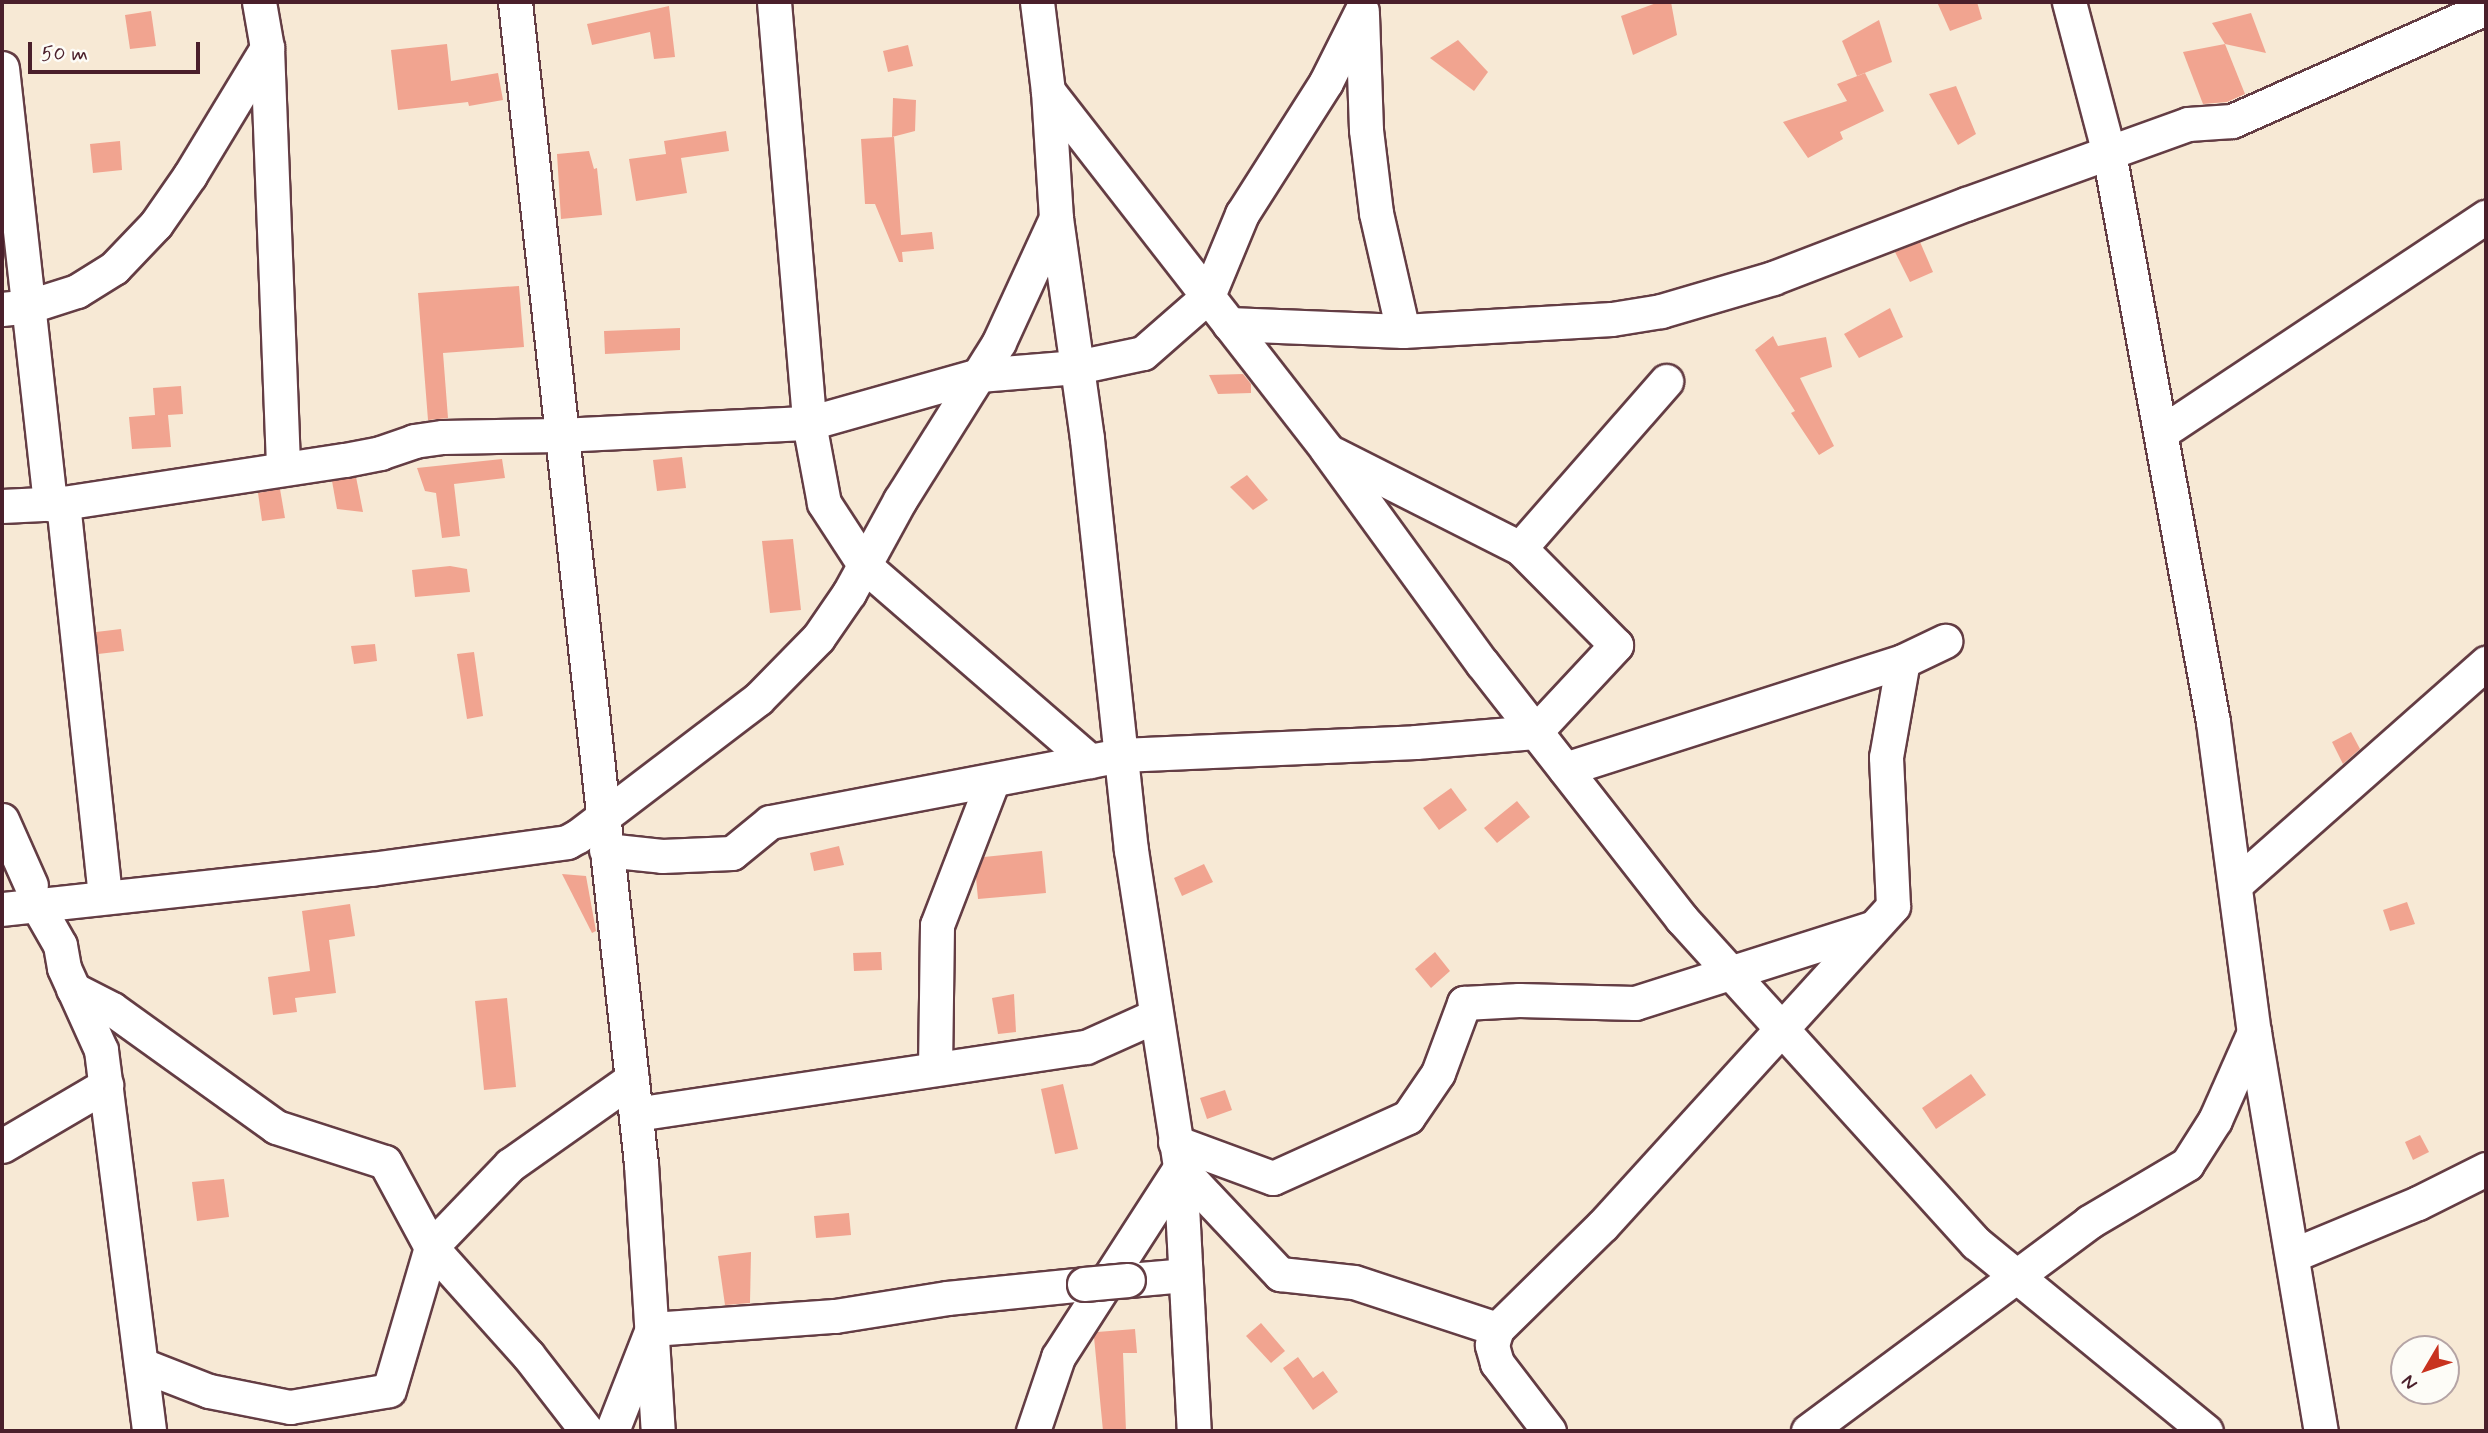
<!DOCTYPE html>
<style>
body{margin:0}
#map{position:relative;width:2488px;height:1433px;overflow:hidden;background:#f7e9d5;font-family:Mynerve,sans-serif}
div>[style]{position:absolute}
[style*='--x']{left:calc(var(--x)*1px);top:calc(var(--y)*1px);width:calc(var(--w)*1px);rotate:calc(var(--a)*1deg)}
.building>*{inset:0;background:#f1a490}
.roads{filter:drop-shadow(2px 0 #643d44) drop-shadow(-2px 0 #643d44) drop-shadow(0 2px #643d44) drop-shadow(0 -2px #643d44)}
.minor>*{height:33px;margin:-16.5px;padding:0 16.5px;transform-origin:16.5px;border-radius:16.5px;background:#fff}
.bridges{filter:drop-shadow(2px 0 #643d44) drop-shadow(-2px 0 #643d44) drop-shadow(0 2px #643d44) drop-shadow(0 -2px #643d44)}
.minor-bridge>*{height:33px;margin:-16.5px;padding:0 16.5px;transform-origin:16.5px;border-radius:16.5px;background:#fff}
span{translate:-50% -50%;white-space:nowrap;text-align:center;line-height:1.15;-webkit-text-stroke:5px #fdfcf7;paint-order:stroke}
.frame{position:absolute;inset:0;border:4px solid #4a1f2b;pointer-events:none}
.north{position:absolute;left:2390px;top:1335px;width:70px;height:70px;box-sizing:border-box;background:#fdfcf7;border:2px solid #b5a4a5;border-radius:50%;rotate:231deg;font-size:19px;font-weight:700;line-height:28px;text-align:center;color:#4a1f2b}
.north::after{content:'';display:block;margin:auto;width:24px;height:32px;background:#c8321e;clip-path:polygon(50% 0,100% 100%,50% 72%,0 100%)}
.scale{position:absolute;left:28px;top:42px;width:172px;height:32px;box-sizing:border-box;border:4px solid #4a1f2b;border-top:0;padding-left:9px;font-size:21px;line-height:24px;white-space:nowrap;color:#4a1f2b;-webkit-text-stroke:5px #fdfcf7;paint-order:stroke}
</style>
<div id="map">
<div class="building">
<div style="clip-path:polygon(1659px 2px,1671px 2px,1677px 35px,1633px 55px,1621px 16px)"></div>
<div style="clip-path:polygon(1937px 2px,1977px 2px,1982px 19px,1950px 31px)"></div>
<div style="clip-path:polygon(669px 6px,675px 57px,654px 59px,650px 32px,592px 45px,587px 24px)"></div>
<div style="clip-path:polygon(151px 11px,156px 46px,130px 49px,125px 15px)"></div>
<div style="clip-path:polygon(2251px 13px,2266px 53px,2225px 44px,2212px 23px)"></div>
<div style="clip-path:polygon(1879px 20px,1892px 62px,1857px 76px,1842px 41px)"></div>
<div style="clip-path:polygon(1458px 40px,1488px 72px,1474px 91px,1430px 58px)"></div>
<div style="clip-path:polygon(447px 44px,451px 81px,498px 73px,503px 100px,469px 106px,468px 102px,398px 110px,391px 50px)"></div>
<div style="clip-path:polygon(2225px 44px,2245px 94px,2227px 102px,2203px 104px,2183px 52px)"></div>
<div style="clip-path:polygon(908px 45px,913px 66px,888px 72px,883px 51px)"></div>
<div style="clip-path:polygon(1865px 73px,1884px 111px,1840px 132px,1843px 139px,1808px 158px,1783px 122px,1847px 101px,1837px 84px)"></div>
<div style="clip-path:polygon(1956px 86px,1976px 134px,1958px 145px,1929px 94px)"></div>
<div style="clip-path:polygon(893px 98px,916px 100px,915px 131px,892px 137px)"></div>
<div style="clip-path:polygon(726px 131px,729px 151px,681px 158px,687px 193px,636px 201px,629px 159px,666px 154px,664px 141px)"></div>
<div style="clip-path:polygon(894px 137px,901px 235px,932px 232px,934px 249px,902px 252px,903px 262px,899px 262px,875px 204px,865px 204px,861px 139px)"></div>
<div style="clip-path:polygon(120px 141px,122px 170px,93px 173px,90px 144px)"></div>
<div style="clip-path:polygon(589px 151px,594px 169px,597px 168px,602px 215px,561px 219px,557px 154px)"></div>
<div style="clip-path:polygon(1920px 242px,1933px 272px,1910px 282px,1895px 252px)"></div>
<div style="clip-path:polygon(519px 286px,524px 347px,443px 353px,448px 418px,428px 420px,418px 293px)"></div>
<div style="clip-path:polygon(1890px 308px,1903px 337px,1859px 358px,1844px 334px)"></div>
<div style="clip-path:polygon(680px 328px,680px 350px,605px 354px,604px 331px)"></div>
<div style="clip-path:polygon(1773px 336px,1778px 346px,1826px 337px,1832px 367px,1800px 378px,1834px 446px,1819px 455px,1791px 413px,1795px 411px,1755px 350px)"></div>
<div style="clip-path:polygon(1243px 374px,1251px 384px,1251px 393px,1218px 394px,1209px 375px)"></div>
<div style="clip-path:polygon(181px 386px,183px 414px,168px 415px,171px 447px,132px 449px,129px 417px,155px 415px,153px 388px)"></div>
<div style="clip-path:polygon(682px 457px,686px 488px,657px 491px,653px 460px)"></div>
<div style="clip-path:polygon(502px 459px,505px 478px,454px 484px,460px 536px,442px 538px,436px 493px,425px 491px,417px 468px)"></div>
<div style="clip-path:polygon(1247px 475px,1268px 500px,1253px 510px,1230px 487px)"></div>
<div style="clip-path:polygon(356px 477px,363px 512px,337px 509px,332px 481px)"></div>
<div style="clip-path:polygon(280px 489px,285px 518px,262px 521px,258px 493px)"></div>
<div style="clip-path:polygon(793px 539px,801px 610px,770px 613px,762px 541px)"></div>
<div style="clip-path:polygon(450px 566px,467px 569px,470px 592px,415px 597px,412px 570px)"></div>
<div style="clip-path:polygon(121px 629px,124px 651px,98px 654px,96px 632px)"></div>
<div style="clip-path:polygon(375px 644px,377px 661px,354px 664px,351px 646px)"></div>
<div style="clip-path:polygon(474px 652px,483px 716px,467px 719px,457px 654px)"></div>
<div style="clip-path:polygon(2351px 732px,2360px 749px,2343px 764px,2332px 742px)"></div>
<div style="clip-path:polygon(1451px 788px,1467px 810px,1439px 830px,1423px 808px)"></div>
<div style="clip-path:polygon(1517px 801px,1530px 817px,1497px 843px,1484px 828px)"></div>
<div style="clip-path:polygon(839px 846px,844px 865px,814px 871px,810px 853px)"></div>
<div style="clip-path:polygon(1042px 851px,1046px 893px,978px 899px,976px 877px,984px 857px)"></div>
<div style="clip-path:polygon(1204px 864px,1213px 882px,1182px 896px,1174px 878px)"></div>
<div style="clip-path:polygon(562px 874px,586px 876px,596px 931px,592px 933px)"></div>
<div style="clip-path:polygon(2407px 902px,2415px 924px,2390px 931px,2383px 910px)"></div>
<div style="clip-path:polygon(350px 904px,355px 936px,329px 940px,336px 993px,295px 998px,297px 1012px,273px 1015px,268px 977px,310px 971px,302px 911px)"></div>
<div style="clip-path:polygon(881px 952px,882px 970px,854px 971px,853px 953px)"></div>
<div style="clip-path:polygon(1435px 952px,1450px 971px,1431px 988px,1415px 969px)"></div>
<div style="clip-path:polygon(1014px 994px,1016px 1032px,998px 1034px,992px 998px)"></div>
<div style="clip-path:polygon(507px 998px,516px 1087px,484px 1090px,475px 1001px)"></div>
<div style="clip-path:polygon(1971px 1074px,1986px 1095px,1936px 1129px,1922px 1108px)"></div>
<div style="clip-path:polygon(1063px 1084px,1078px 1149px,1055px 1154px,1041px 1089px)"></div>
<div style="clip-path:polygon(1225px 1090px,1232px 1110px,1207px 1119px,1200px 1098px)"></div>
<div style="clip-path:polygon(2420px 1135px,2429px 1152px,2413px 1160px,2405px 1142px)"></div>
<div style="clip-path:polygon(224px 1179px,229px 1217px,197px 1221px,192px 1182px)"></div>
<div style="clip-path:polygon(849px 1213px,851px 1235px,816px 1238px,814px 1216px)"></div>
<div style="clip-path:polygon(751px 1252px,750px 1303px,725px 1305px,718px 1256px)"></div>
<div style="clip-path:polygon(1261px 1323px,1285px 1351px,1271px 1363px,1246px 1336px)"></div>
<div style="clip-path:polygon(1135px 1329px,1137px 1353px,1123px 1353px,1126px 1431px,1103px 1431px,1094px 1337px,1097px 1332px)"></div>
<div style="clip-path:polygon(1298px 1357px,1313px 1378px,1323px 1371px,1338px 1392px,1313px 1410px,1283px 1368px)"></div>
</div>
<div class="roads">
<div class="minor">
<div style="--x:259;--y:2;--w:47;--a:80.1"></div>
<div style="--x:267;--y:48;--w:419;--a:87.8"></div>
<div style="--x:515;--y:2;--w:1169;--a:83.81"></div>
<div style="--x:641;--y:1164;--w:268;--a:86.4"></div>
<div style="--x:774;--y:2;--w:422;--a:85.2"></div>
<div style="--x:809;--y:423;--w:81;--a:79.4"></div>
<div style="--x:824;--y:503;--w:75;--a:56.9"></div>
<div style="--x:865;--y:566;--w:298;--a:40.9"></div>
<div style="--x:1037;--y:2;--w:90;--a:83"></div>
<div style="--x:1048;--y:91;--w:127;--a:86.4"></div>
<div style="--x:1056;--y:218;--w:223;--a:82"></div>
<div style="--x:1087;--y:439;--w:413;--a:83.9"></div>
<div style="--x:1131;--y:850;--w:322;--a:81.2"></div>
<div style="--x:1180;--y:1168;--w:263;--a:87"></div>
<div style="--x:2069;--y:2;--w:156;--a:75.2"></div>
<div style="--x:2109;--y:153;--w:578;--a:79.64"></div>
<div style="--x:2213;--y:722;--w:313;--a:82.5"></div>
<div style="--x:2254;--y:1032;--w:405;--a:80.5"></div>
<div style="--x:1362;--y:15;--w:115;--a:88"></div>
<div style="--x:1366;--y:130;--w:84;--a:83.1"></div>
<div style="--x:1376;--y:213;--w:121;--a:77.1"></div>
<div style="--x:2;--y:68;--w:439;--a:83.7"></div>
<div style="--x:1048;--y:91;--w:455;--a:52.1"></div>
<div style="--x:1327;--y:450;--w:263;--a:54"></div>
<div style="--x:1482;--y:663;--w:325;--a:52"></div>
<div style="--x:1682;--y:919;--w:438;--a:47.8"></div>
<div style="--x:1976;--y:1243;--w:297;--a:39.3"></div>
<div style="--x:2;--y:309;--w:28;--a:-6"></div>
<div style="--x:30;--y:306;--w:49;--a:-17.7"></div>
<div style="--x:77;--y:291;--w:44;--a:-31.9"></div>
<div style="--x:114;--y:268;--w:61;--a:-46.3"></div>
<div style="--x:156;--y:224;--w:60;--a:-55.2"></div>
<div style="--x:190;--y:175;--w:149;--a:-58.8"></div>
<div style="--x:1229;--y:324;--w:174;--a:2.3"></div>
<div style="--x:1403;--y:331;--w:209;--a:-3.3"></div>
<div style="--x:1612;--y:319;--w:50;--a:-9.3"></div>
<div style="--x:1661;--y:311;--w:117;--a:-16.4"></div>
<div style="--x:1773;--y:278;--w:207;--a:-21"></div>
<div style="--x:1966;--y:204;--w:236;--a:-19.8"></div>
<div style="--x:2188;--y:124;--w:44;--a:-3.9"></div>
<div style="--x:2232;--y:121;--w:278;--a:-24"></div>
<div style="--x:2162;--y:432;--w:389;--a:-33.6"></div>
<div style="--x:63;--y:503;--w:395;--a:83.9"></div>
<div style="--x:2;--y:506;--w:61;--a:-2.8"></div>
<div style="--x:63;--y:503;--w:285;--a:-8.7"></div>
<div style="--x:345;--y:460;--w:36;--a:-11"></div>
<div style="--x:380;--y:453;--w:36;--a:-19"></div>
<div style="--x:414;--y:441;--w:29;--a:-8"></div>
<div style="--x:443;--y:437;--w:118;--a:-1"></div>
<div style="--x:561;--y:435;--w:248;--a:-2.8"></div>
<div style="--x:809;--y:423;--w:177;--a:-15.8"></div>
<div style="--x:979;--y:375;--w:98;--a:-4.7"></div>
<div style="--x:1077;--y:367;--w:67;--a:-12"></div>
<div style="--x:1143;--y:353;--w:86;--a:-41.2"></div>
<div style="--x:1208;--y:296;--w:89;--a:-67.5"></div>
<div style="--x:1242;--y:214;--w:156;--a:-57.5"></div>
<div style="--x:1326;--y:82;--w:80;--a:-63.4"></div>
<div style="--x:1520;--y:548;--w:222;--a:-48.8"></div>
<div style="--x:1565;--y:769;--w:355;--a:-17.7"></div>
<div style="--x:2;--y:820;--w:71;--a:66"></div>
<div style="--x:606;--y:850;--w:56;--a:6.1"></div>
<div style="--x:662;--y:856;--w:70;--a:-2.5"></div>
<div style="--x:732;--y:853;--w:49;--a:-39.2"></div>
<div style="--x:770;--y:822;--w:357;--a:-10.8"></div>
<div style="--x:1121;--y:755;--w:295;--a:-2.5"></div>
<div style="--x:1416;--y:742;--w:119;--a:-4.8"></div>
<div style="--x:1535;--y:732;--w:119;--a:-47"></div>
<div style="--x:1616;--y:645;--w:136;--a:-134.7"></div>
<div style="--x:1520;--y:548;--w:208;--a:-153.2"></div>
<div style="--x:2236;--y:884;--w:334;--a:-41.5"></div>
<div style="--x:36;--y:903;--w:48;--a:60.3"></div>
<div style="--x:60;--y:945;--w:23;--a:80"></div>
<div style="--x:64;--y:968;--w:90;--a:65.7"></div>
<div style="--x:101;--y:1050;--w:384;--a:82.8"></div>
<div style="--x:2;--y:909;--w:371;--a:-6.2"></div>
<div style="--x:371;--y:869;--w:198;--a:-7.8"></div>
<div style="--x:567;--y:842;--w:13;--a:-29"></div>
<div style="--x:578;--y:836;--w:226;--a:-37.3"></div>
<div style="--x:758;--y:699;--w:86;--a:-45.5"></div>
<div style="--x:818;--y:638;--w:55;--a:-55.4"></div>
<div style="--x:849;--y:593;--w:106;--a:-61.3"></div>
<div style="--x:900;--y:500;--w:186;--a:-57.9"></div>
<div style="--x:999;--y:342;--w:136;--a:-65.3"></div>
<div style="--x:73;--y:989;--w:44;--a:27.1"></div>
<div style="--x:112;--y:1009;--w:202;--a:35.7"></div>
<div style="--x:276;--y:1127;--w:114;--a:17.8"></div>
<div style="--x:385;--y:1162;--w:97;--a:61.6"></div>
<div style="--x:431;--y:1247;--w:145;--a:48.1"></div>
<div style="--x:528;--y:1355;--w:96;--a:52.2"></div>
<div style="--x:935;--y:1069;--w:144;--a:-89.2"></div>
<div style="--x:937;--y:925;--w:155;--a:-68.9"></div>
<div style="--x:636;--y:1114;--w:455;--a:-8.5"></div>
<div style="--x:1086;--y:1047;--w:76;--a:-24.2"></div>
<div style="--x:1175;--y:1142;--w:104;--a:20.2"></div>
<div style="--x:1273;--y:1178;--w:148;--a:-24.3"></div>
<div style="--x:1408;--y:1117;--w:53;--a:-55.7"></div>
<div style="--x:1438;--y:1073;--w:75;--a:-69.6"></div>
<div style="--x:1464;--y:1003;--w:55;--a:-3.1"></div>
<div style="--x:1519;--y:1000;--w:116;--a:1.5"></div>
<div style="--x:1635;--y:1003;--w:248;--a:-17.6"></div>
<div style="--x:2;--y:1146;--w:121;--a:-30.4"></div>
<div style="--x:2293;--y:1255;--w:135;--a:-22.6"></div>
<div style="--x:2418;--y:1203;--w:76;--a:-26.6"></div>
<div style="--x:1128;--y:1280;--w:57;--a:-5"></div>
<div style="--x:142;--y:1365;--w:72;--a:21.2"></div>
<div style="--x:209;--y:1391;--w:83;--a:11.2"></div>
<div style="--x:290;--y:1407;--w:100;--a:-9.7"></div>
<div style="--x:389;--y:1390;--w:149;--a:-73.6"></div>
<div style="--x:431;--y:1247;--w:114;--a:-46.1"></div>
<div style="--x:510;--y:1165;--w:149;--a:-35.2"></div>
<div style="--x:612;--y:1431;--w:110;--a:-68.6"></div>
<div style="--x:652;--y:1329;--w:183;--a:-4.1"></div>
<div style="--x:835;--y:1316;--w:113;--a:-9.1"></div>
<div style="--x:947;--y:1298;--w:138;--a:-5.8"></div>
<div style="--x:1033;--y:1431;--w:78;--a:-71.3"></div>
<div style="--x:1058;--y:1357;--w:225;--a:-57.2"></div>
<div style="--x:1180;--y:1168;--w:146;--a:46.7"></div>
<div style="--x:1280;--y:1274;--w:74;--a:6.2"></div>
<div style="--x:1354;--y:1282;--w:151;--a:18.2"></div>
<div style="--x:1549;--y:1431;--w:86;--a:-127.4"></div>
<div style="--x:1497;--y:1363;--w:19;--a:-106"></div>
<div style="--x:1492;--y:1345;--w:17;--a:-73"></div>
<div style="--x:1497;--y:1329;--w:148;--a:-44.5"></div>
<div style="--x:1603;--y:1225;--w:431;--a:-47.7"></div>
<div style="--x:1893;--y:906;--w:149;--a:-92.7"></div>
<div style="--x:1886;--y:757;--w:97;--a:-80"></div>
<div style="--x:1903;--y:661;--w:47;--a:-25.5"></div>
<div style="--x:1808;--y:1431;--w:350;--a:-36.6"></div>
<div style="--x:2089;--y:1222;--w:114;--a:-30.6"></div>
<div style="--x:2187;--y:1164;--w:52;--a:-57.5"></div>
<div style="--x:2215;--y:1120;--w:96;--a:-66.1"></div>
</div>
</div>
<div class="bridges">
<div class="minor-bridge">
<div style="--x:1084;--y:1284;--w:44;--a:-5.2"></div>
</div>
</div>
<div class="frame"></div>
<div class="north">N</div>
<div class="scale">50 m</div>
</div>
